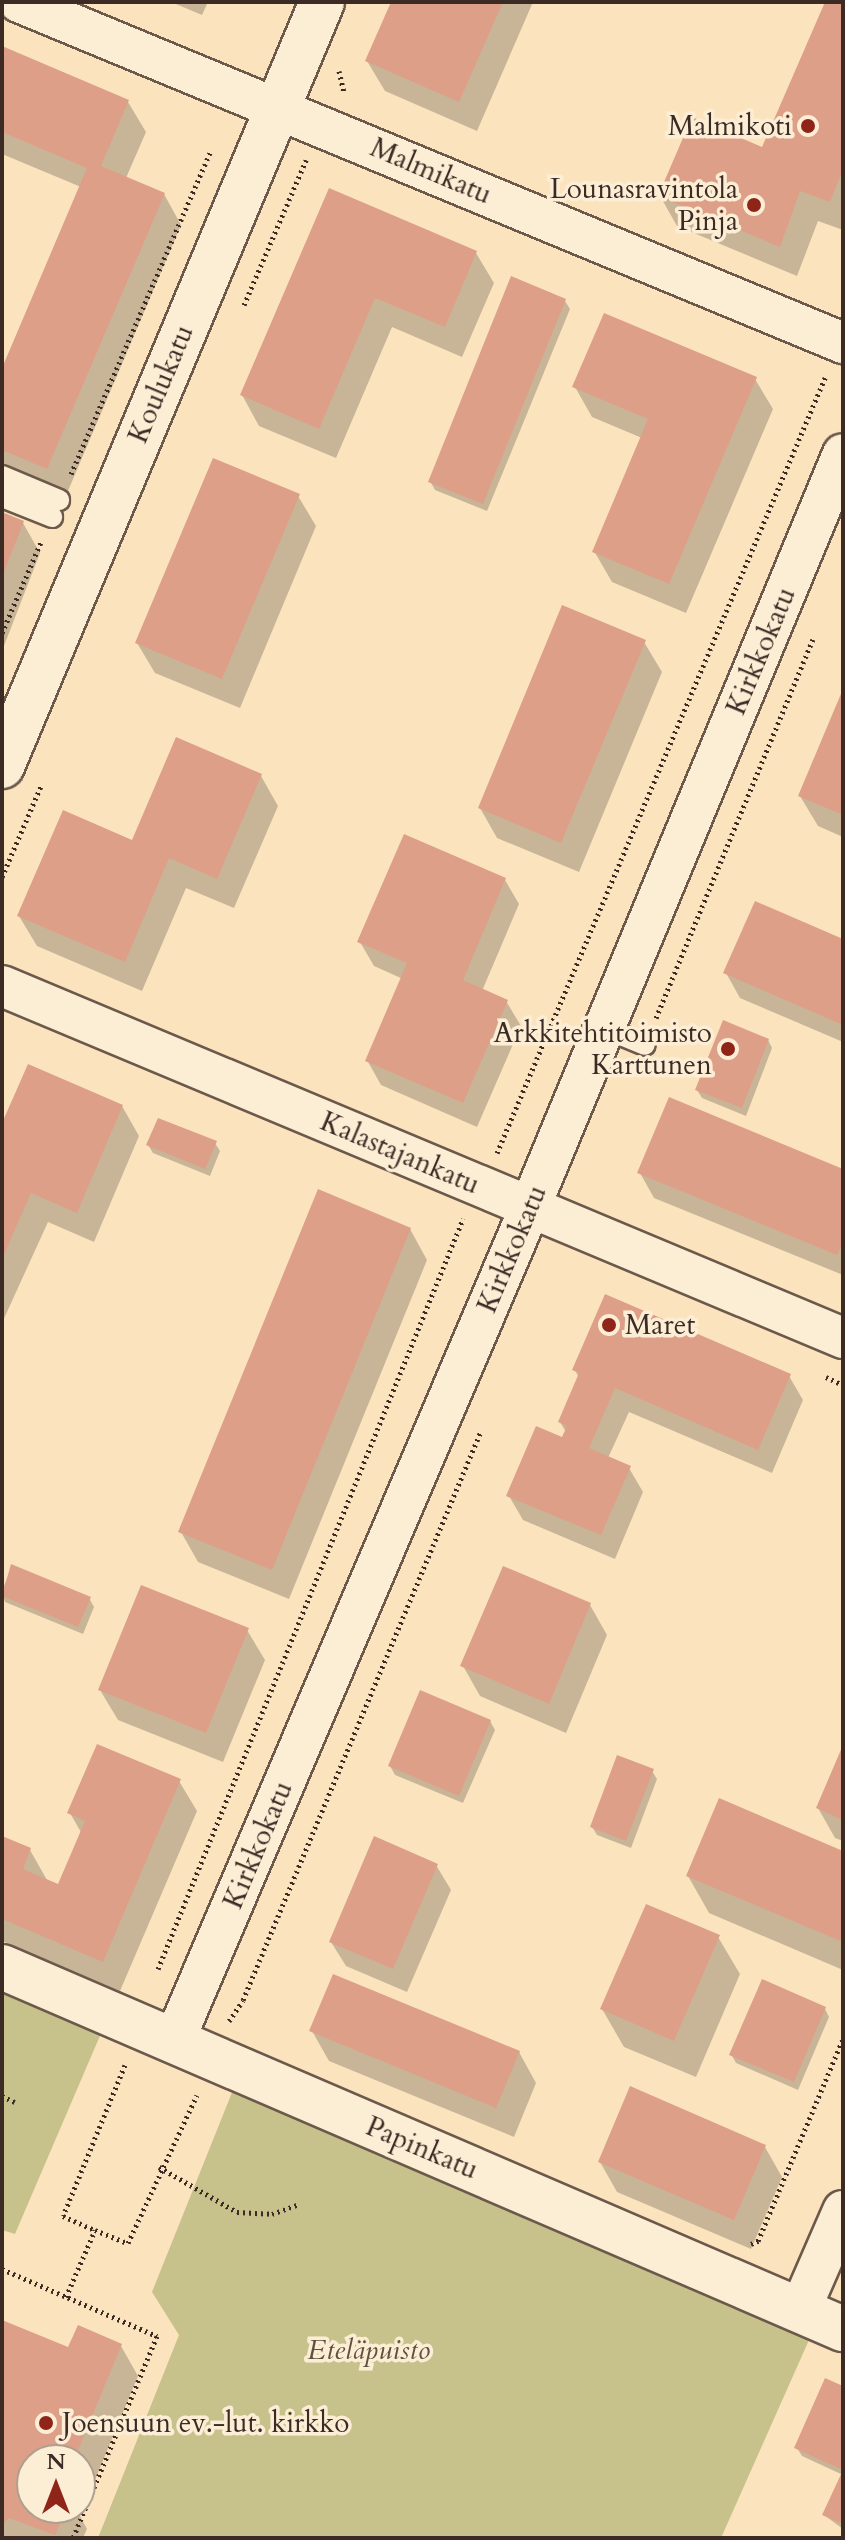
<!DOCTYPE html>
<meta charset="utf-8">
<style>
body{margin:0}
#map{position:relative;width:845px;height:2540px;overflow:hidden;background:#fbe3be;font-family:Cardo,serif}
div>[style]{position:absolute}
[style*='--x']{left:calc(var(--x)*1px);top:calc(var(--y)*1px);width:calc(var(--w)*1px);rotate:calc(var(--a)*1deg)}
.green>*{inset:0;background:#c7c18c}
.shadow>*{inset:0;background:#0003}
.building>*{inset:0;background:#dd9f88}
.path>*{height:5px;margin-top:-2.5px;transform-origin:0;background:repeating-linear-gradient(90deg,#3c2b25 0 2px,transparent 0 6px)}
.roads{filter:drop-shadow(2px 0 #6c594b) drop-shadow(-2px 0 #6c594b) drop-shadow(0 2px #6c594b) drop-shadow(0 -2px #6c594b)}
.service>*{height:20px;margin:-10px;padding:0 10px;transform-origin:10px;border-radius:10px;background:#fcedd5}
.minor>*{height:40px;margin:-20px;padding:0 20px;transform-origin:20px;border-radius:20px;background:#fcedd5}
.tertiary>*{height:44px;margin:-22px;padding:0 22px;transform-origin:22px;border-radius:22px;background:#fcedd5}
.dots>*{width:22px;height:22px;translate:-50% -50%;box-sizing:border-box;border:4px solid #fcedd5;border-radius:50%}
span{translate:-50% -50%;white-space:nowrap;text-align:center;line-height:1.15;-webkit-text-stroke:7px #fcedd5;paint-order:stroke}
.poi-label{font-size:28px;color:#3c2b25}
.right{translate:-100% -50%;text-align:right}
.left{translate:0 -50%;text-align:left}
.street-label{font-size:28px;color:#3c2b25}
.park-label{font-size:28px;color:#5f503f;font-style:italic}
.frame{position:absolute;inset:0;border:4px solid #3c2b25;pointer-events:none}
.north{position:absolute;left:16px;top:2444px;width:80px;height:80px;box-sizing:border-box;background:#fcedd5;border:2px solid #af9f8f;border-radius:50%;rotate:0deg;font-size:22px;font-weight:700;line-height:32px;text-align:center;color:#3c2b25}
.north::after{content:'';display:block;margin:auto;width:28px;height:36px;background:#8f2418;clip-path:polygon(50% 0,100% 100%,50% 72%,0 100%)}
</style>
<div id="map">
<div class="green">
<div style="clip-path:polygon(2px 1987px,102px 2031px,15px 2234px,2px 2230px)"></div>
<div style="clip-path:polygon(233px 2090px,813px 2331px,721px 2538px,98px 2538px,179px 2335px,152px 2292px)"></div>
</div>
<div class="shadow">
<div style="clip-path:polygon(171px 2px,208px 2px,202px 15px)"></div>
<div style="clip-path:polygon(393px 2px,533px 2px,477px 131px,385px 91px,367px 61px)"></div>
<div style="clip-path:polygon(827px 2px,843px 2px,843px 230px,818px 221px,797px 276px,677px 226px,660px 196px,763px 150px)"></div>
<div style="clip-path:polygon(2px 51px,128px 102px,146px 132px,126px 178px,164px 194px,181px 225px,65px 498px,2px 472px,2px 373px,81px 187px,2px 154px)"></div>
<div style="clip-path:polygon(330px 190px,476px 253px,494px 283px,462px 357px,392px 327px,336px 458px,259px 426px,242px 395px)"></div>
<div style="clip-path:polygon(565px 301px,570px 309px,487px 511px,435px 490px,430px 481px)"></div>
<div style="clip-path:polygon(755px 379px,773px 409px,686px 613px,612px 582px,594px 551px,642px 438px,592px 417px,575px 387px)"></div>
<div style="clip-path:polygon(298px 496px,316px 526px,240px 708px,155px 673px,137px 643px)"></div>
<div style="clip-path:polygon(2px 514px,23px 523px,40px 553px,2px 651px)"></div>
<div style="clip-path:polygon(644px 642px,662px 672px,579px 872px,497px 838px,480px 808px)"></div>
<div style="clip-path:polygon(843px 694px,843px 837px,818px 826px,800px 796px)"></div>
<div style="clip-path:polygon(261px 776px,278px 806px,234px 908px,186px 888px,142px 991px,37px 946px,19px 916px,134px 842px)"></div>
<div style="clip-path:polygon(505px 880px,519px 904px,482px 991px,506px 1001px,521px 1026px,477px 1127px,381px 1085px,367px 1060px,403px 979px,374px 966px,360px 942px)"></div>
<div style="clip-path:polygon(843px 941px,843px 1042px,740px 998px,726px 973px)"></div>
<div style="clip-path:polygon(768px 1040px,772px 1048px,746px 1116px,702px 1098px,697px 1090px)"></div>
<div style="clip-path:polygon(122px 1106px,139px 1136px,94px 1242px,48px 1222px,2px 1323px,2px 1128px)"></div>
<div style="clip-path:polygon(215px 1143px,220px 1151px,210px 1176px,153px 1153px,148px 1145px)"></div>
<div style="clip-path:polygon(843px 1171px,843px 1275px,654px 1198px,640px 1173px)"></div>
<div style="clip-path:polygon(410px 1229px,427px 1260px,289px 1599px,198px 1562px,181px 1532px)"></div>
<div style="clip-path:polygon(575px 1370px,789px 1376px,803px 1400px,772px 1473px,629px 1412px,608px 1458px,629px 1468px,643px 1492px,615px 1559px,523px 1520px,509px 1496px,563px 1439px,566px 1432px,560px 1422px,579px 1378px)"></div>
<div style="clip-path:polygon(12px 1566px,89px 1598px,94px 1607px,83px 1634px,5px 1602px,2px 1591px)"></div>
<div style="clip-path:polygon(590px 1605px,607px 1635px,566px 1733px,480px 1696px,463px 1666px)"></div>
<div style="clip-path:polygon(247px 1630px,265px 1660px,223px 1762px,118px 1720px,100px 1690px)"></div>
<div style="clip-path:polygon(490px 1721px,495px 1730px,463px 1803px,395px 1775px,390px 1766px)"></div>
<div style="clip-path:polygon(843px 1750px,843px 1841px,835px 1838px,818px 1808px)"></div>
<div style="clip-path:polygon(652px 1771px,657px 1779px,631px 1848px,597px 1835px,592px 1827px)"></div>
<div style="clip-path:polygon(179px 1781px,197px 1811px,120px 1991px,2px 1941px,2px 1838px,30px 1850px,47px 1880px,59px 1886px,82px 1834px,70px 1813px)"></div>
<div style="clip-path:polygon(843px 1853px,843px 1970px,709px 1913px,688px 1876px)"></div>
<div style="clip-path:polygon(436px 1865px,451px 1890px,407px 1992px,346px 1966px,331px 1942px)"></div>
<div style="clip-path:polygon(718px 1937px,740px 1974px,696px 2077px,624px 2047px,602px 2009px)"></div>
<div style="clip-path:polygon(825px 2009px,829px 2017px,798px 2090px,736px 2063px,731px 2054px)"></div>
<div style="clip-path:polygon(312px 2031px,519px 2052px,536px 2083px,514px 2137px,329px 2061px)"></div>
<div style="clip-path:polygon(765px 2147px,782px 2177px,751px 2249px,617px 2192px,600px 2162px)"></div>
<div style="clip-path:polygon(evenodd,2px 2322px,69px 2350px,121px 2346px,138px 2376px,80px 2516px,87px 2529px,83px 2538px,2px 2538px,2px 2322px,32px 2460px,80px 2460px,80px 2508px,32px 2508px,32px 2460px)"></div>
<div style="clip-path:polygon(843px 2388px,843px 2529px,824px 2515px,843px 2475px,802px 2456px,797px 2448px)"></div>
</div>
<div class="building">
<div style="clip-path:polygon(391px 2px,503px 2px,459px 102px,365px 61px)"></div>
<div style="clip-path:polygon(825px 2px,843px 2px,843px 169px,830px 202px,800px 191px,780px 247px,658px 196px,692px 117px,762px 147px)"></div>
<div style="clip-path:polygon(2px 46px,129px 100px,101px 166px,165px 193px,47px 469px,2px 450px,2px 368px,87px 168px,2px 132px)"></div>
<div style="clip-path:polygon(329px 188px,477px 251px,445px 327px,375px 298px,319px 429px,240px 395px)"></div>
<div style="clip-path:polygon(511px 276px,566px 299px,483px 504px,428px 482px)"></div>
<div style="clip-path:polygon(604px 313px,757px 377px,669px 584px,592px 552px,648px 419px,572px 387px)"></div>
<div style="clip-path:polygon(213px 458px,300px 494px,222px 679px,135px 643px)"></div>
<div style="clip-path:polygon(2px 512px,24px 521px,2px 577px)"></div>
<div style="clip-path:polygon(562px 605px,646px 640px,561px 843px,478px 808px)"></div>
<div style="clip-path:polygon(843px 689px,843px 815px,798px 796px)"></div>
<div style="clip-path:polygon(176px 737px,262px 774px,217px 879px,169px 858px,125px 962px,17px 916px,63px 810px,132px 840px)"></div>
<div style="clip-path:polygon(404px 834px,506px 878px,463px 980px,508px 1000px,463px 1103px,365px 1061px,407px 963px,357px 942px)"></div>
<div style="clip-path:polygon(755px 901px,843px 939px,843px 1025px,723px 973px)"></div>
<div style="clip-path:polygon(723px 1020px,769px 1039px,742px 1108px,695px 1090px)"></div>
<div style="clip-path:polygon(28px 1064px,123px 1105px,77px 1213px,31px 1193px,2px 1259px,2px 1123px)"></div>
<div style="clip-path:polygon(669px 1097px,843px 1169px,843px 1242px,837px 1255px,637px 1173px)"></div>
<div style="clip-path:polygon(158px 1118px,217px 1141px,205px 1169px,146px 1145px)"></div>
<div style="clip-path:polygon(318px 1189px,411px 1228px,272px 1570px,178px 1532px)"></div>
<div style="clip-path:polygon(605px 1294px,791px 1374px,758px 1450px,615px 1388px,589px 1448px,631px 1466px,601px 1535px,506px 1496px,536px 1426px,562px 1437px,567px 1426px,558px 1422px,579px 1373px,572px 1370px)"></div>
<div style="clip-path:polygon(11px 1564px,91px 1597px,78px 1627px,2px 1596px)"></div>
<div style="clip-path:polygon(503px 1566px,591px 1603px,549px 1704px,460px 1666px)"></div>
<div style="clip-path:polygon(141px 1585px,249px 1628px,206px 1733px,98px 1690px)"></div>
<div style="clip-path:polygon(420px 1690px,491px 1720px,459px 1796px,388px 1766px)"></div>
<div style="clip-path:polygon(97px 1744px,181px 1779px,103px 1962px,2px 1919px,2px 1836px,31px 1848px,23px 1869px,58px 1884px,85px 1821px,67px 1813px)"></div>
<div style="clip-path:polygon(843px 1745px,843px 1820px,816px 1808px)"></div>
<div style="clip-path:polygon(617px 1755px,654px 1769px,626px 1841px,590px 1827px)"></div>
<div style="clip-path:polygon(719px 1798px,843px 1851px,843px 1942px,686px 1876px)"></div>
<div style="clip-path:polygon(374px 1836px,438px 1864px,393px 1969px,329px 1942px)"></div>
<div style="clip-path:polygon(646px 1904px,720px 1935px,674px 2041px,600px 2009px)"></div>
<div style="clip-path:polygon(333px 1974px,520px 2051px,496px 2108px,309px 2031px)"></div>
<div style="clip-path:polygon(762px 1979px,826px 2007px,794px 2082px,729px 2055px)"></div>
<div style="clip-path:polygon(630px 2086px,766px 2145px,734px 2220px,598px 2162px)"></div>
<div style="clip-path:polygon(2px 2320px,68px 2347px,78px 2325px,122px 2344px,74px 2460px,32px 2460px,32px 2508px,67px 2508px,55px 2535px,9px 2518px,2px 2524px)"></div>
<div style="clip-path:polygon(825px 2378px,843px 2386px,843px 2524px,822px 2515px,843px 2470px,794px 2448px)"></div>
</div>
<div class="path">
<div style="--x:339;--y:71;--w:22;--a:77"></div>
<div style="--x:244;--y:305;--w:158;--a:-66.8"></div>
<div style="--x:71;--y:474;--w:350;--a:-66.6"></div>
<div style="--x:2;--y:633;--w:99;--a:-66.8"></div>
<div style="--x:2;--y:877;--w:99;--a:-66.8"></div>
<div style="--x:656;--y:1018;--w:410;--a:-67.5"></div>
<div style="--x:497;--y:1153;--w:842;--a:-67.06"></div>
<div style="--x:826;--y:1377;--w:19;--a:25"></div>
<div style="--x:158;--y:1969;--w:810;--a:-67.87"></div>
<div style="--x:229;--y:2021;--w:25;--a:-56"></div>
<div style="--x:243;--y:2000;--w:617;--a:-67.3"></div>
<div style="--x:125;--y:2065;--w:163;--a:112.3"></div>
<div style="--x:63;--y:2216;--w:35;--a:24"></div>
<div style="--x:95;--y:2230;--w:35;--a:22"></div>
<div style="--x:128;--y:2243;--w:163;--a:-65"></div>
<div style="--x:2;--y:2096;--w:14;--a:25"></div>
<div style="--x:159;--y:2167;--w:90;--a:30"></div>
<div style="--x:237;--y:2212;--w:35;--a:3"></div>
<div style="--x:272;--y:2214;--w:27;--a:-20"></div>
<div style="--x:751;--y:2244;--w:8;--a:-23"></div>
<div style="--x:758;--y:2241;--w:219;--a:-67.2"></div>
<div style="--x:2;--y:2269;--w:169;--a:23.4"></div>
<div style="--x:157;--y:2336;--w:219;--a:112.6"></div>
<div style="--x:66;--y:2297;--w:73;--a:-66.6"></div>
</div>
<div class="roads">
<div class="service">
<div style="--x:2;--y:476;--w:62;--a:22.8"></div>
<div style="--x:2;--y:497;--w:54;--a:21.8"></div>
<div style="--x:604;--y:1028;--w:44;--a:22.5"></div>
</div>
<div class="minor">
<div style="--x:19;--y:2;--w:892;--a:22.48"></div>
<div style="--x:2;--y:986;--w:912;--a:22.71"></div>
<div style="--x:174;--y:2041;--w:868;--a:-66.86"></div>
<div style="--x:515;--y:1243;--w:854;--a:-67.43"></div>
<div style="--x:800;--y:2310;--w:108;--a:-66.5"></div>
</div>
<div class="tertiary">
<div style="--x:2;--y:766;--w:828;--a:-67.27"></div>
<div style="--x:2;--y:1967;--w:916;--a:23.29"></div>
</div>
</div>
<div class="dots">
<div style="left:808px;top:126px;background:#8f2418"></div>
<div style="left:754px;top:205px;background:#8f2418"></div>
<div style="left:728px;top:1049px;background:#8f2418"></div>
<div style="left:609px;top:1325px;background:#8f2418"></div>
<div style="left:46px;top:2423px;background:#8f2418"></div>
</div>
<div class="poi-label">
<span class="right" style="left:792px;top:126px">Malmikoti</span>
<span class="right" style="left:738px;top:205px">Lounasravintola<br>Pinja</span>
<span class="right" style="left:712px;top:1049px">Arkkitehtitoimisto<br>Karttunen</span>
<span class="left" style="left:625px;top:1325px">Maret</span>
<span class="left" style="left:62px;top:2423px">Joensuun ev.-lut. kirkko</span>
</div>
<div class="street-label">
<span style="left:431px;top:171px;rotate:23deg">Malmikatu</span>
<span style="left:161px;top:384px;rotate:-67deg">Koulukatu</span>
<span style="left:761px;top:651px;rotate:-67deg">Kirkkokatu</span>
<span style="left:400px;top:1153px;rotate:23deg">Kalastajankatu</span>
<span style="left:512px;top:1249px;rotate:-67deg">Kirkkokatu</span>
<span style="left:258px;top:1845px;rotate:-67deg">Kirkkokatu</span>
<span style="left:422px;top:2148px;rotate:23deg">Papinkatu</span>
</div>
<div class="park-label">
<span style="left:369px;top:2350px">Eteläpuisto</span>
</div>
<div class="frame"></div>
<div class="north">N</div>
</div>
